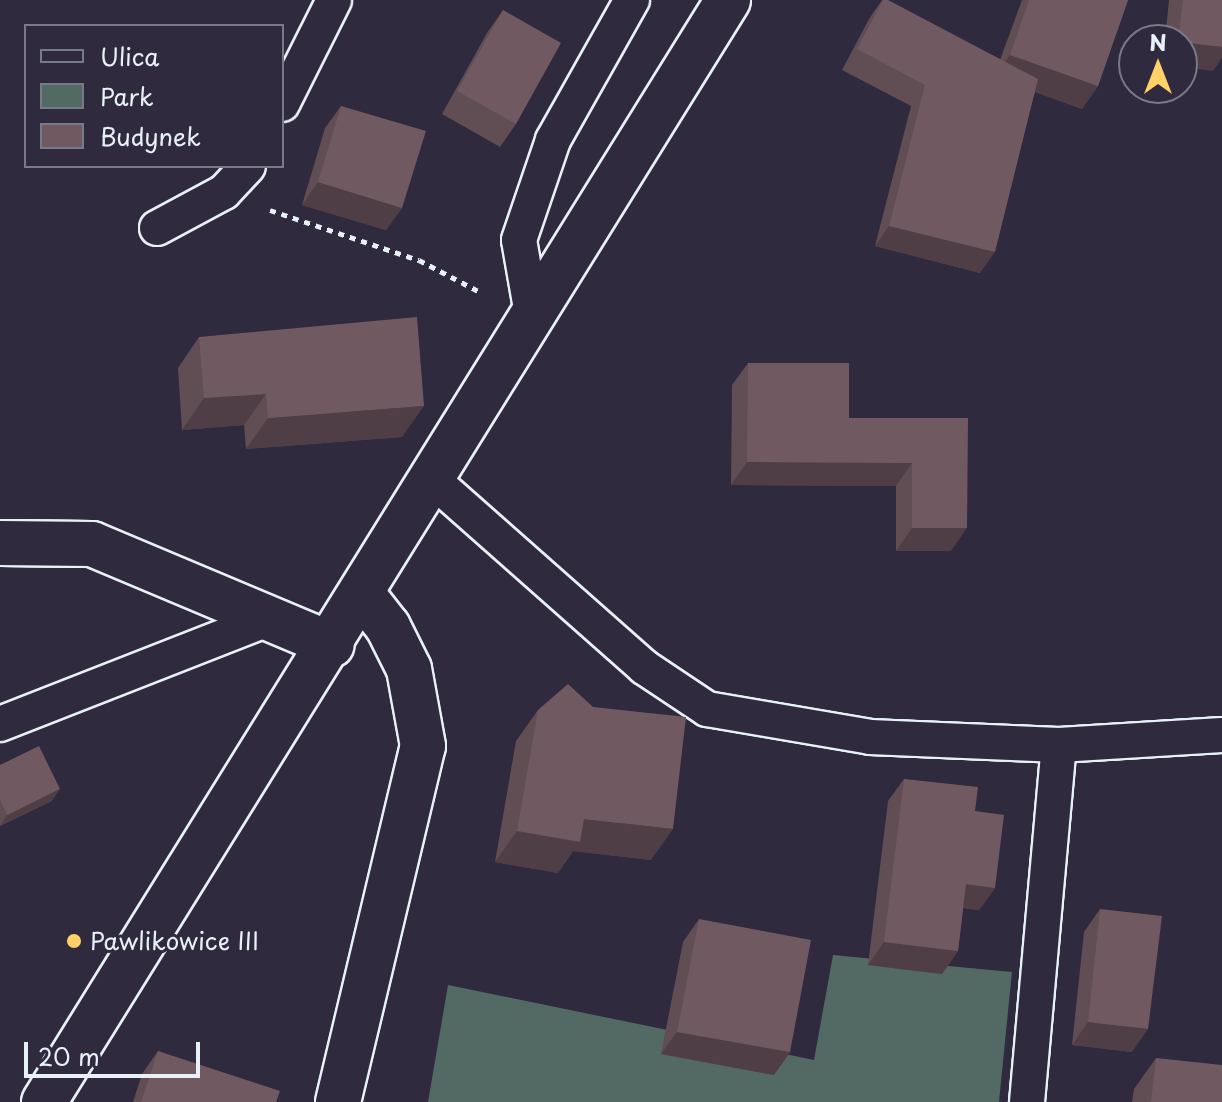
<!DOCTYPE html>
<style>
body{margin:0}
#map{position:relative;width:1222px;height:1102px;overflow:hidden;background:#2f2a3d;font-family:"Playpen Sans",sans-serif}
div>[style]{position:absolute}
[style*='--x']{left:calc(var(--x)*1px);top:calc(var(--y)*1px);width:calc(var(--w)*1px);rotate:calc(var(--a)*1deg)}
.green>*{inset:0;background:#526964}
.path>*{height:5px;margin-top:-2.5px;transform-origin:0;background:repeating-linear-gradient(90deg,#e8f1f8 0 6px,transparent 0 12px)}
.roads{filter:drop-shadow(2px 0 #e8f1f8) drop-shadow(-2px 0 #e8f1f8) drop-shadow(0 2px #e8f1f8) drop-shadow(0 -2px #e8f1f8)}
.service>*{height:34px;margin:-17px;padding:0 17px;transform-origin:17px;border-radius:17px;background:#2f2a3d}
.minor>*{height:44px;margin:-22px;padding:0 22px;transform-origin:22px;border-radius:22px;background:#2f2a3d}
.secondary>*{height:44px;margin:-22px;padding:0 22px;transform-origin:22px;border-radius:22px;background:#2f2a3d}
.wall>*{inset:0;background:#614d54}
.shaded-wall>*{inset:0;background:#4f3e45}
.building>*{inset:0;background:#715962}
.dots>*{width:22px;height:22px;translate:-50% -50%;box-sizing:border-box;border:4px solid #2f2a3d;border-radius:50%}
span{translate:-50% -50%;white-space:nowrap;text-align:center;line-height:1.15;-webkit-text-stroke:6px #2f2a3d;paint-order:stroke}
.poi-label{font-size:24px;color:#e8f1f8}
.left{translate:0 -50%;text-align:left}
.legend{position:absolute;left:24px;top:24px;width:260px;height:144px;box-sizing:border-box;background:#2f2a3d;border:2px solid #797a88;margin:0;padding:10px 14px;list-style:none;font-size:24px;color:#e8f1f8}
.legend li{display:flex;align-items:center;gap:16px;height:40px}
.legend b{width:40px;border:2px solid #797a88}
.north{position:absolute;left:1118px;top:24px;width:80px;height:80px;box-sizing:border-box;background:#2f2a3d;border:2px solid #797a88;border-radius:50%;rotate:0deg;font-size:22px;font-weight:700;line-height:32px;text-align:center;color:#e8f1f8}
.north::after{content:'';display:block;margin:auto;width:28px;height:36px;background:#ffd166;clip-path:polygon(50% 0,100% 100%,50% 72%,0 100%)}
.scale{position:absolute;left:24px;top:1042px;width:176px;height:36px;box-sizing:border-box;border:4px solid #e8f1f8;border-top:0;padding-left:10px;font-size:24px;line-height:28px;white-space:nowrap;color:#e8f1f8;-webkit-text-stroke:6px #2f2a3d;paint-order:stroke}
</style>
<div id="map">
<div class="green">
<div style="clip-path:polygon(833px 955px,1012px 972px,999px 1102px,428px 1102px,448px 985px,814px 1060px)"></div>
</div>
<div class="path">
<div style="--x:270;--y:210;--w:157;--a:18.6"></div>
<div style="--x:419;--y:260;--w:69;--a:27.7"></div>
</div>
<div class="roads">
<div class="service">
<div style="--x:282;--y:104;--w:116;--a:-63.4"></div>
<div style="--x:157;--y:228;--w:76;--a:-28.2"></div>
<div style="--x:224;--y:192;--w:35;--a:-47"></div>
<div style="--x:533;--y:320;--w:81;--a:-99.9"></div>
<div style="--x:519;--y:240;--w:106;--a:-71.2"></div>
<div style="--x:553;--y:140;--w:161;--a:-60.6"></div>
<div style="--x:434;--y:481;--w:281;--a:41.5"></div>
<div style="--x:644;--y:667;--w:76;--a:33.7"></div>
<div style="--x:707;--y:709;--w:165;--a:9.7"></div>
<div style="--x:870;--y:737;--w:189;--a:2.4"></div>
<div style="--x:1059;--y:745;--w:163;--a:-3.5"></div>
<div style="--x:0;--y:724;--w:288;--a:-21.4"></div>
<div style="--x:1027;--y:1102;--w:358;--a:-84.9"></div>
</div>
<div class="minor">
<div style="--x:0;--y:543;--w:92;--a:0.6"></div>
<div style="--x:92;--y:544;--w:260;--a:22.8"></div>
<div style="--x:338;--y:1102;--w:366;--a:-76.6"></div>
<div style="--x:423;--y:746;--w:78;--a:-100.3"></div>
<div style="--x:409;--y:669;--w:47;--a:-116.6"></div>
<div style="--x:388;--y:627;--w:41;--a:-128"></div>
</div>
<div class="secondary">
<div style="--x:44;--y:1102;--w:1297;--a:-58.17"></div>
</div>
</div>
<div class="wall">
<div style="clip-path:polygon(882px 0,1000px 60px,1022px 0,1128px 0,1098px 86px,1082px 109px,1035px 92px,980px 273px,875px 246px,911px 106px,842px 70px,869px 19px)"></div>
<div style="clip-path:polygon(1169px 0,1222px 0,1213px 71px,1182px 40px,1165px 40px)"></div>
<div style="clip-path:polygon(503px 10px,516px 124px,500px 147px,442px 114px,487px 33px)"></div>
<div style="clip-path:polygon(341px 106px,402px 208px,386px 230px,302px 205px,325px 128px)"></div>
<div style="clip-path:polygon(199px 337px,402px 437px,246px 449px,244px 425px,182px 430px,178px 368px)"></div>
<div style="clip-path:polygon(748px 363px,849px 418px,968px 418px,951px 551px,896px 551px,896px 486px,731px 485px,732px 385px)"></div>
<div style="clip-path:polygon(538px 710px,651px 860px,573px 851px,558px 873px,495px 862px,516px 741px)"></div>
<div style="clip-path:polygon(0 765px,52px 801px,0 826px)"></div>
<div style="clip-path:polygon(904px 779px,975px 811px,995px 888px,979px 910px,963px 908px,958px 951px,942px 974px,868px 965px,888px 801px)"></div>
<div style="clip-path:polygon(1100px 909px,1132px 1052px,1072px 1045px,1084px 932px)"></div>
<div style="clip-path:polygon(699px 919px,790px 1052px,774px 1075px,661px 1054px,683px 942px)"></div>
<div style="clip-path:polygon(158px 1051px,276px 1102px,133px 1102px,142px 1074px)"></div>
<div style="clip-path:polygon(1156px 1058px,1222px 1102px,1132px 1102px,1134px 1089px)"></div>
</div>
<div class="shaded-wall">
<div style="clip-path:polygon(1182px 42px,1222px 47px,1222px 58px,1213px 71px,1182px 67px)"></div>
<div style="clip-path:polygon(1010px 55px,1098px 86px,1082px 109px,994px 77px)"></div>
<div style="clip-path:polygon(318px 182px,402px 208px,386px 230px,302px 205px)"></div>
<div style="clip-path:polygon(889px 226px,995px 252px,980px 273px,875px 246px)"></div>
<div style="clip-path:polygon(266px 394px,244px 425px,182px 430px,204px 398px)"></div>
<div style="clip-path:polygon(424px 406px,402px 437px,246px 449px,268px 418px)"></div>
<div style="clip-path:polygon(747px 462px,912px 463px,896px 486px,731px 485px)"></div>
<div style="clip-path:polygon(912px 528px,967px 528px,951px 551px,896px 551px)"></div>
<div style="clip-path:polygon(60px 789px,52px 801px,0 826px,7px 815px)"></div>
<div style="clip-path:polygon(584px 819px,673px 829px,651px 860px,573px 851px,558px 873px,495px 862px,517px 831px)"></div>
<div style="clip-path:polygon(966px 884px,995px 888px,979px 910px,950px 906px)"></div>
<div style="clip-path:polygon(884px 942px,958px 951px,942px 974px,868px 965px)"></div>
<div style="clip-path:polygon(1088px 1022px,1148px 1029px,1132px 1052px,1072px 1045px)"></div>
<div style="clip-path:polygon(677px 1032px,790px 1052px,774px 1075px,661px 1054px)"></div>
</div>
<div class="building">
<div style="clip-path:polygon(883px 0,888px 0,1038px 79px,995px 252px,889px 226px,925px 85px,857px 49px)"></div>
<div style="clip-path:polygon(1029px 0,1128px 0,1098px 86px,1010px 55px)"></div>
<div style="clip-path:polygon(1183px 0,1222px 0,1222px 47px,1182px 42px,1182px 40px,1178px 40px)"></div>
<div style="clip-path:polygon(503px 10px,561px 43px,516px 124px,457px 91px)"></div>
<div style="clip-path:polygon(341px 106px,426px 131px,402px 208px,318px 182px)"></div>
<div style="clip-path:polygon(417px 317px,424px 406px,268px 418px,266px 394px,204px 398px,199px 337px)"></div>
<div style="clip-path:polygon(748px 363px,849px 363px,849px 418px,968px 418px,967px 528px,912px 528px,912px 463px,747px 462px)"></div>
<div style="clip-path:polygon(568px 684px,593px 707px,686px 717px,673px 829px,584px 819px,580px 842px,517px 831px,538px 710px)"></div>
<div style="clip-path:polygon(39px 746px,60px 789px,7px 815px,0 800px,0 765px)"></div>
<div style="clip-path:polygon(904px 779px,978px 787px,975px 811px,1004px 815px,995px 888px,966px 884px,958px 951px,884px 942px)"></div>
<div style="clip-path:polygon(1100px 909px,1162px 916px,1148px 1029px,1088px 1022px)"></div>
<div style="clip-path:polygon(699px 919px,811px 940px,790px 1052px,677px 1032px)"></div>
<div style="clip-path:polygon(158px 1051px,280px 1091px,276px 1102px,141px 1102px)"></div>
<div style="clip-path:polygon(1156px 1058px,1222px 1065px,1222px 1102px,1151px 1102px)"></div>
</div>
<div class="dots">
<div style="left:74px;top:941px;background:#ffd166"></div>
</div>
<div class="poi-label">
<span class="left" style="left:90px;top:941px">Pawlikowice III</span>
</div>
<ul class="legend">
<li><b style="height:10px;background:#2f2a3d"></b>Ulica</li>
<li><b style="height:22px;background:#526964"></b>Park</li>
<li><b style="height:22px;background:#715962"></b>Budynek</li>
</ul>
<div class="north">N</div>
<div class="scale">20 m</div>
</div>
